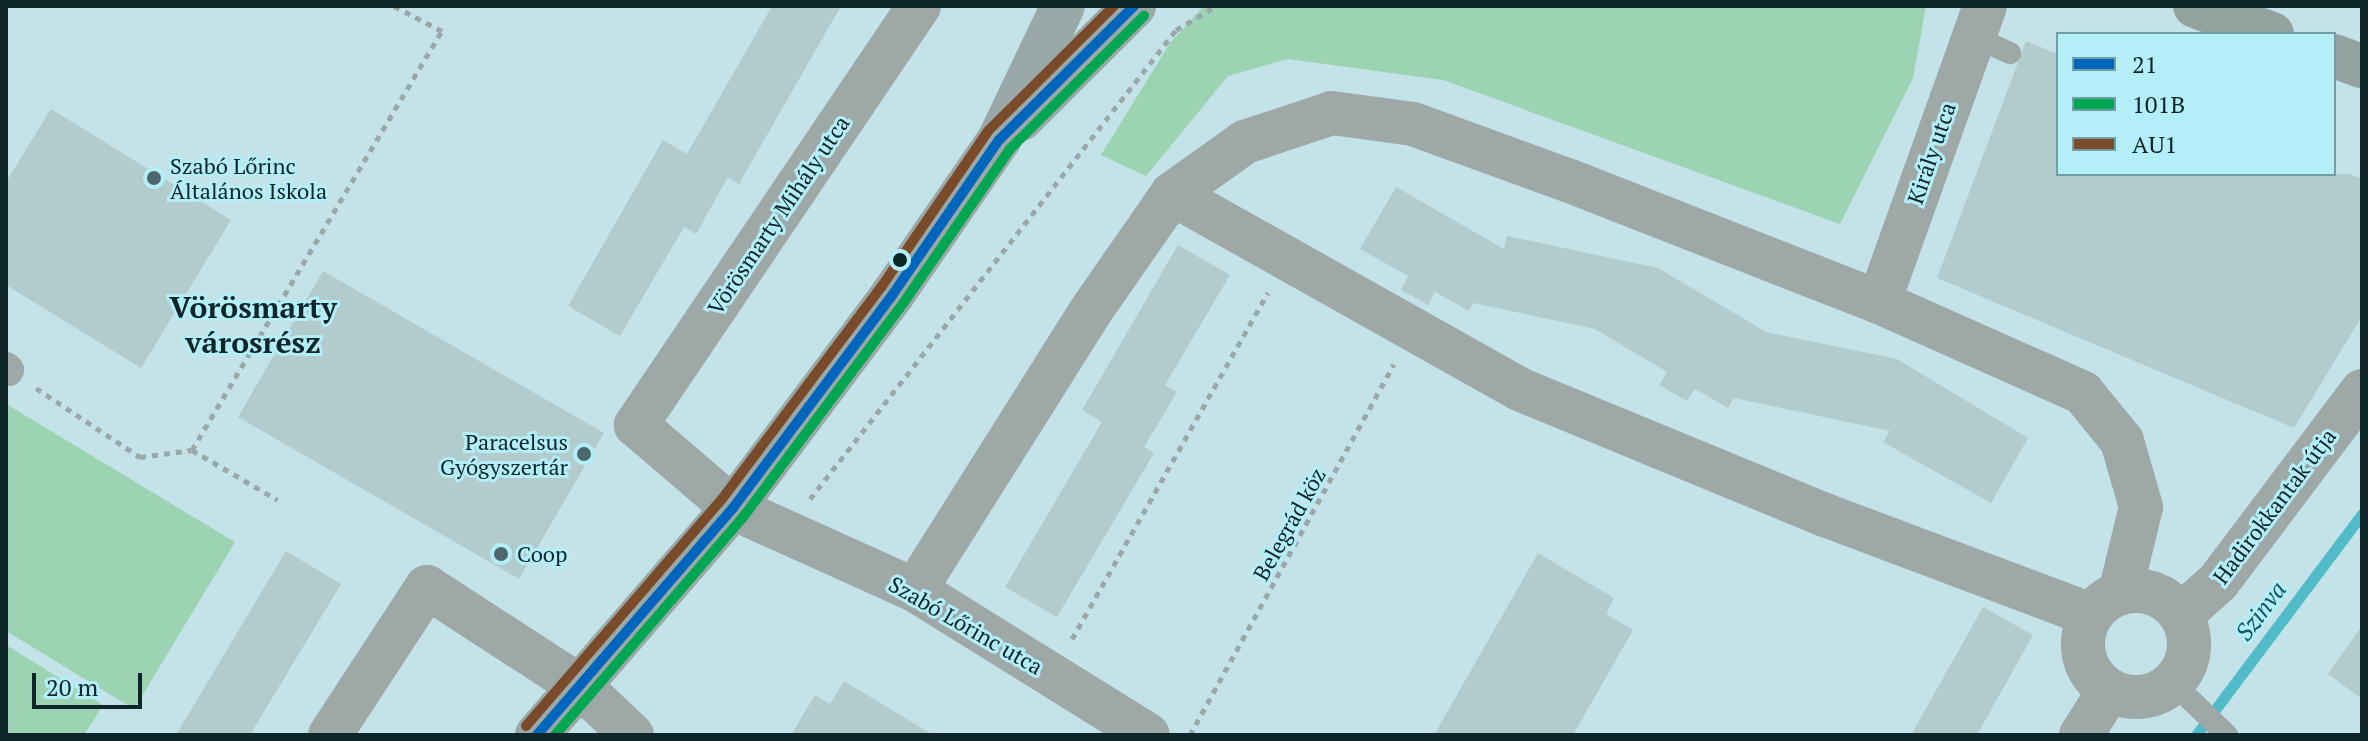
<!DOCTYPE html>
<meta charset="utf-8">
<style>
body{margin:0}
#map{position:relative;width:2368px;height:741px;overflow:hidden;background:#c3e3e9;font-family:"PT Serif",serif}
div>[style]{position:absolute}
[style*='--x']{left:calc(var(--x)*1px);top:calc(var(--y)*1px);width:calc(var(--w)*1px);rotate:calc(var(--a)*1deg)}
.green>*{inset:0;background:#9bd3b3}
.stream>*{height:11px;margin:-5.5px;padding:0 5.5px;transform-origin:5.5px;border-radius:5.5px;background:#51bbc9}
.building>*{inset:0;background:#b2cbcd}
.path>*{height:5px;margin-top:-2.5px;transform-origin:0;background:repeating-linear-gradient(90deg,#9aa8a9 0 6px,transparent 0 12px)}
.service>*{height:22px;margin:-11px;padding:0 11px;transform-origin:11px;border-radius:11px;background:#9ea8a7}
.pedestrian>*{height:32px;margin:-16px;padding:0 16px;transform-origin:16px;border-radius:16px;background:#9ea8a7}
.minor>*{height:44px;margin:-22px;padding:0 22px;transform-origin:22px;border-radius:22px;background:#9ea8a7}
.minor>.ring{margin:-22px;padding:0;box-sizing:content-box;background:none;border:44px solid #9ea8a7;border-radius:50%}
.secondary>*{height:44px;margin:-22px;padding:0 22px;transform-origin:22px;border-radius:22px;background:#9aa8a7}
.primary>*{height:44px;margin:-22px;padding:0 22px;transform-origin:22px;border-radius:22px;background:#94a2a0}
.bus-1>*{height:10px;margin:-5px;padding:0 5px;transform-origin:5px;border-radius:5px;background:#0065bd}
.bus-2>*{height:10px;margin:-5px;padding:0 5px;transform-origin:5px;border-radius:5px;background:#00a651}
.bus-3>*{height:10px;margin:-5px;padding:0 5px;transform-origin:5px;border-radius:5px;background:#7a4b2a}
.dots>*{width:22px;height:22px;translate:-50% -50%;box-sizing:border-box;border:4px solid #b4eef8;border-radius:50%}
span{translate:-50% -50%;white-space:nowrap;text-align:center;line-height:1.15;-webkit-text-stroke:6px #b4eef8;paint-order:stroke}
.street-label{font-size:22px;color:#0e2529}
.poi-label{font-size:22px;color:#0e2529}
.left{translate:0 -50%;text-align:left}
.right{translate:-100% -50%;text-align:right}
.water-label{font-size:24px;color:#105861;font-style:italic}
.district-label{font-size:30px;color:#0e2529;font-weight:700}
.frame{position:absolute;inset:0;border:8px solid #0e2529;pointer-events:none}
.legend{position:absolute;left:2056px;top:32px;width:280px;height:144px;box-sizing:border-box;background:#b4eef8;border:2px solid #729ea5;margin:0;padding:10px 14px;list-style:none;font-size:24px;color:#0e2529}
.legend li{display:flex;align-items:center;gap:16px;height:40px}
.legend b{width:40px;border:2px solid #729ea5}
.scale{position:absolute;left:32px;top:673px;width:110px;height:36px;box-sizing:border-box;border:4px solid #0e2529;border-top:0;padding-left:10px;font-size:24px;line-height:28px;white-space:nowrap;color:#0e2529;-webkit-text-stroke:6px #b4eef8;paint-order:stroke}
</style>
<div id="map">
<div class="green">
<div style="clip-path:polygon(1204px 6px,1926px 6px,1913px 78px,1840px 224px,1443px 80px,1288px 59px,1228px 76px,1146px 176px,1101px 155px,1170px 43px)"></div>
<div style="clip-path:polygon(6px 404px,235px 542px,134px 709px,6px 631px)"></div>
<div style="clip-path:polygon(6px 645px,103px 705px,84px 735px,6px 735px)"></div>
</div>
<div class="stream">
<div style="--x:2196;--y:735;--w:276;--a:-53.1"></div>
</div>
<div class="building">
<div style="clip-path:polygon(772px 6px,841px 6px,739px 184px,728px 177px,696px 234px,684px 227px,620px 336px,568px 306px,663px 140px,687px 154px)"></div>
<div style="clip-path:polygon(2026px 41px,2058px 54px,2058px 174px,2350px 174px,2362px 179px,2362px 316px,2294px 428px,1937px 278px)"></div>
<div style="clip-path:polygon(51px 109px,231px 220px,141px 368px,6px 285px,6px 182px)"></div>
<div style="clip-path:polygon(1396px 187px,1504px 249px,1507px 236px,1658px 268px,1766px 332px,1897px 359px,2028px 438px,1991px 503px,1883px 442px,1890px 431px,1734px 398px,1728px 408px,1695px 389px,1687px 401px,1659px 385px,1667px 372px,1595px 329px,1473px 303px,1469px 311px,1435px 292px,1428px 305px,1401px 290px,1408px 276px,1360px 249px)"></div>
<div style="clip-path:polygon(1178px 245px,1230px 275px,1165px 385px,1177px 392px,1144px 447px,1154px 453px,1057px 617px,1005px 587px,1102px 422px,1082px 410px)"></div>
<div style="clip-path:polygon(323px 271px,604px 433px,519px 579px,238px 417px)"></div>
<div style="clip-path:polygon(286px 551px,341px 584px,250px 735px,176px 735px)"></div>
<div style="clip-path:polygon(1538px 553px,1614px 598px,1606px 614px,1633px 630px,1573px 735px,1434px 735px)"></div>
<div style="clip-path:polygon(1983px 607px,2033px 635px,1977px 735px,1911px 735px)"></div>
<div style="clip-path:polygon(2362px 626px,2362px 699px,2328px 674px)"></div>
<div style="clip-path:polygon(844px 681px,933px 735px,791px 735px,815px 695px,830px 704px)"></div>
</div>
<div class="path">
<div style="--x:36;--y:388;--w:125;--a:33.6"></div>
<div style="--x:140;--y:457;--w:52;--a:-7.7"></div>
<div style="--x:192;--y:450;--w:99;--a:30.2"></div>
<div style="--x:192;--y:450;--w:488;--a:-59.2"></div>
<div style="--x:442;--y:31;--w:54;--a:-152.5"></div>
<div style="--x:810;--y:499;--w:595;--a:-52.03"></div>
<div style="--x:1176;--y:30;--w:47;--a:-31"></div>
<div style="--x:1072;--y:639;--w:398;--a:-60.5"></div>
<div style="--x:1190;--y:735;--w:423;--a:-61.2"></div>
</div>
<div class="service">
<div style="--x:1973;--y:36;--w:41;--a:24.7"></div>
<div style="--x:2174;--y:684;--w:74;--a:43.9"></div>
</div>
<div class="pedestrian">
<div style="--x:6;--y:368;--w:3;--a:45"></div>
</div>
<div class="minor">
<div style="--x:919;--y:6;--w:506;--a:124.04"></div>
<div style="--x:636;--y:425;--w:128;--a:40.6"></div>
<div style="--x:733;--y:508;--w:200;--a:24.3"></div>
<div style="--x:915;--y:590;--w:274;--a:31.9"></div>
<div style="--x:1172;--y:194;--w:398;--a:29.3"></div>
<div style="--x:1519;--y:389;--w:331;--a:22.4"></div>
<div style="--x:1825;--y:515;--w:284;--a:20.6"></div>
<div style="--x:1879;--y:302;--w:314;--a:-70.3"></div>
<div style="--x:915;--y:590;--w:328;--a:-57.8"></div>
<div style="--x:1090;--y:312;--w:144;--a:-55.2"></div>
<div style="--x:1172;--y:194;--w:90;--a:-35.5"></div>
<div style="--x:1245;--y:142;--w:92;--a:-18.4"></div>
<div style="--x:1332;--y:113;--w:82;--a:7.7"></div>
<div style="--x:1413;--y:124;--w:167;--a:20"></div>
<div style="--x:1570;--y:181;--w:332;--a:21.4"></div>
<div style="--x:1879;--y:302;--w:223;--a:24"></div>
<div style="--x:2083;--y:393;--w:62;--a:50.9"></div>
<div style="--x:2122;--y:441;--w:69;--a:73.9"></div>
<div style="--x:2141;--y:507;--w:89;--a:103.7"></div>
<div class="ring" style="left:2083px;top:591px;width:62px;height:62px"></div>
<div style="--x:2181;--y:615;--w:50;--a:-41.7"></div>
<div style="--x:2218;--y:582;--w:239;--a:-53"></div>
<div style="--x:330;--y:735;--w:177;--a:-56.8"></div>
<div style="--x:427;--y:587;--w:184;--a:33"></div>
<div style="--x:581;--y:687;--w:70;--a:43.3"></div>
<div style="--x:2081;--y:735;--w:52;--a:-57.5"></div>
</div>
<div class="secondary">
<div style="--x:1021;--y:119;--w:160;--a:-45"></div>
<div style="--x:537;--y:735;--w:300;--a:-49.2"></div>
<div style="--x:733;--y:508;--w:267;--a:-53.2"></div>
<div style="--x:893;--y:294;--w:187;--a:-55.5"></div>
<div style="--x:999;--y:140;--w:148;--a:-64.5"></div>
</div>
<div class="primary">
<div style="--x:2195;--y:6;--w:82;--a:20"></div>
<div style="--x:2334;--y:56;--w:30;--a:20"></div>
</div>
<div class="bus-1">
<div style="--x:537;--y:735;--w:300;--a:-49.2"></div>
<div style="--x:733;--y:508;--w:267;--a:-53.2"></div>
<div style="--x:893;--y:294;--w:187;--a:-55.5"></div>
<div style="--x:999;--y:140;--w:190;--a:-44.8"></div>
</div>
<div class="bus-2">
<div style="--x:555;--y:735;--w:289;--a:-49.2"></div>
<div style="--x:744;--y:516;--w:267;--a:-53.2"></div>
<div style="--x:904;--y:302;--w:186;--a:-55.3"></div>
<div style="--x:1010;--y:149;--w:189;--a:-44.8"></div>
</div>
<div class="bus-3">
<div style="--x:526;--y:726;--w:300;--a:-49.2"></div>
<div style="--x:722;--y:499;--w:266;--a:-53.1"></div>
<div style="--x:882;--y:286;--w:188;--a:-55.6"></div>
<div style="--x:988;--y:131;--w:177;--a:-44.8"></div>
</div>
<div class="dots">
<div style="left:154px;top:178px;background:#4d686c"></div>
<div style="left:900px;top:260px;background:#0e2529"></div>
<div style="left:584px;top:454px;background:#4d686c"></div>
<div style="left:501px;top:554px;background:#4d686c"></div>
</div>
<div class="street-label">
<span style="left:1931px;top:153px;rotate:-71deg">Király utca</span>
<span style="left:778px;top:215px;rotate:-56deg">Vörösmarty Mihály utca</span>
<span style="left:2274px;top:506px;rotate:-53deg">Hadirokkantak útja</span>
<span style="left:1289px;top:524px;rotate:-61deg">Belegrád köz</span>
<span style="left:966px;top:625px;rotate:30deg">Szabó Lőrinc utca</span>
</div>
<div class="poi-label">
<span class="left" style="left:170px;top:178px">Szabó Lőrinc<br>Általános Iskola</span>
<span class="right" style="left:568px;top:454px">Paracelsus<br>Gyógyszertár</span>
<span class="left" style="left:517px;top:554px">Coop</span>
</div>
<div class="water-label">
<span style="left:2261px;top:611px;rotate:-53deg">Szinva</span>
</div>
<div class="district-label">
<span style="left:253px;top:324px">Vörösmarty<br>városrész</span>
</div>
<div class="frame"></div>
<ul class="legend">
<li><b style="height:10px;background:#0065bd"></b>21</li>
<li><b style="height:10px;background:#00a651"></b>101B</li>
<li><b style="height:10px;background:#7a4b2a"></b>AU1</li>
</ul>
<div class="scale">20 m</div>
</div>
